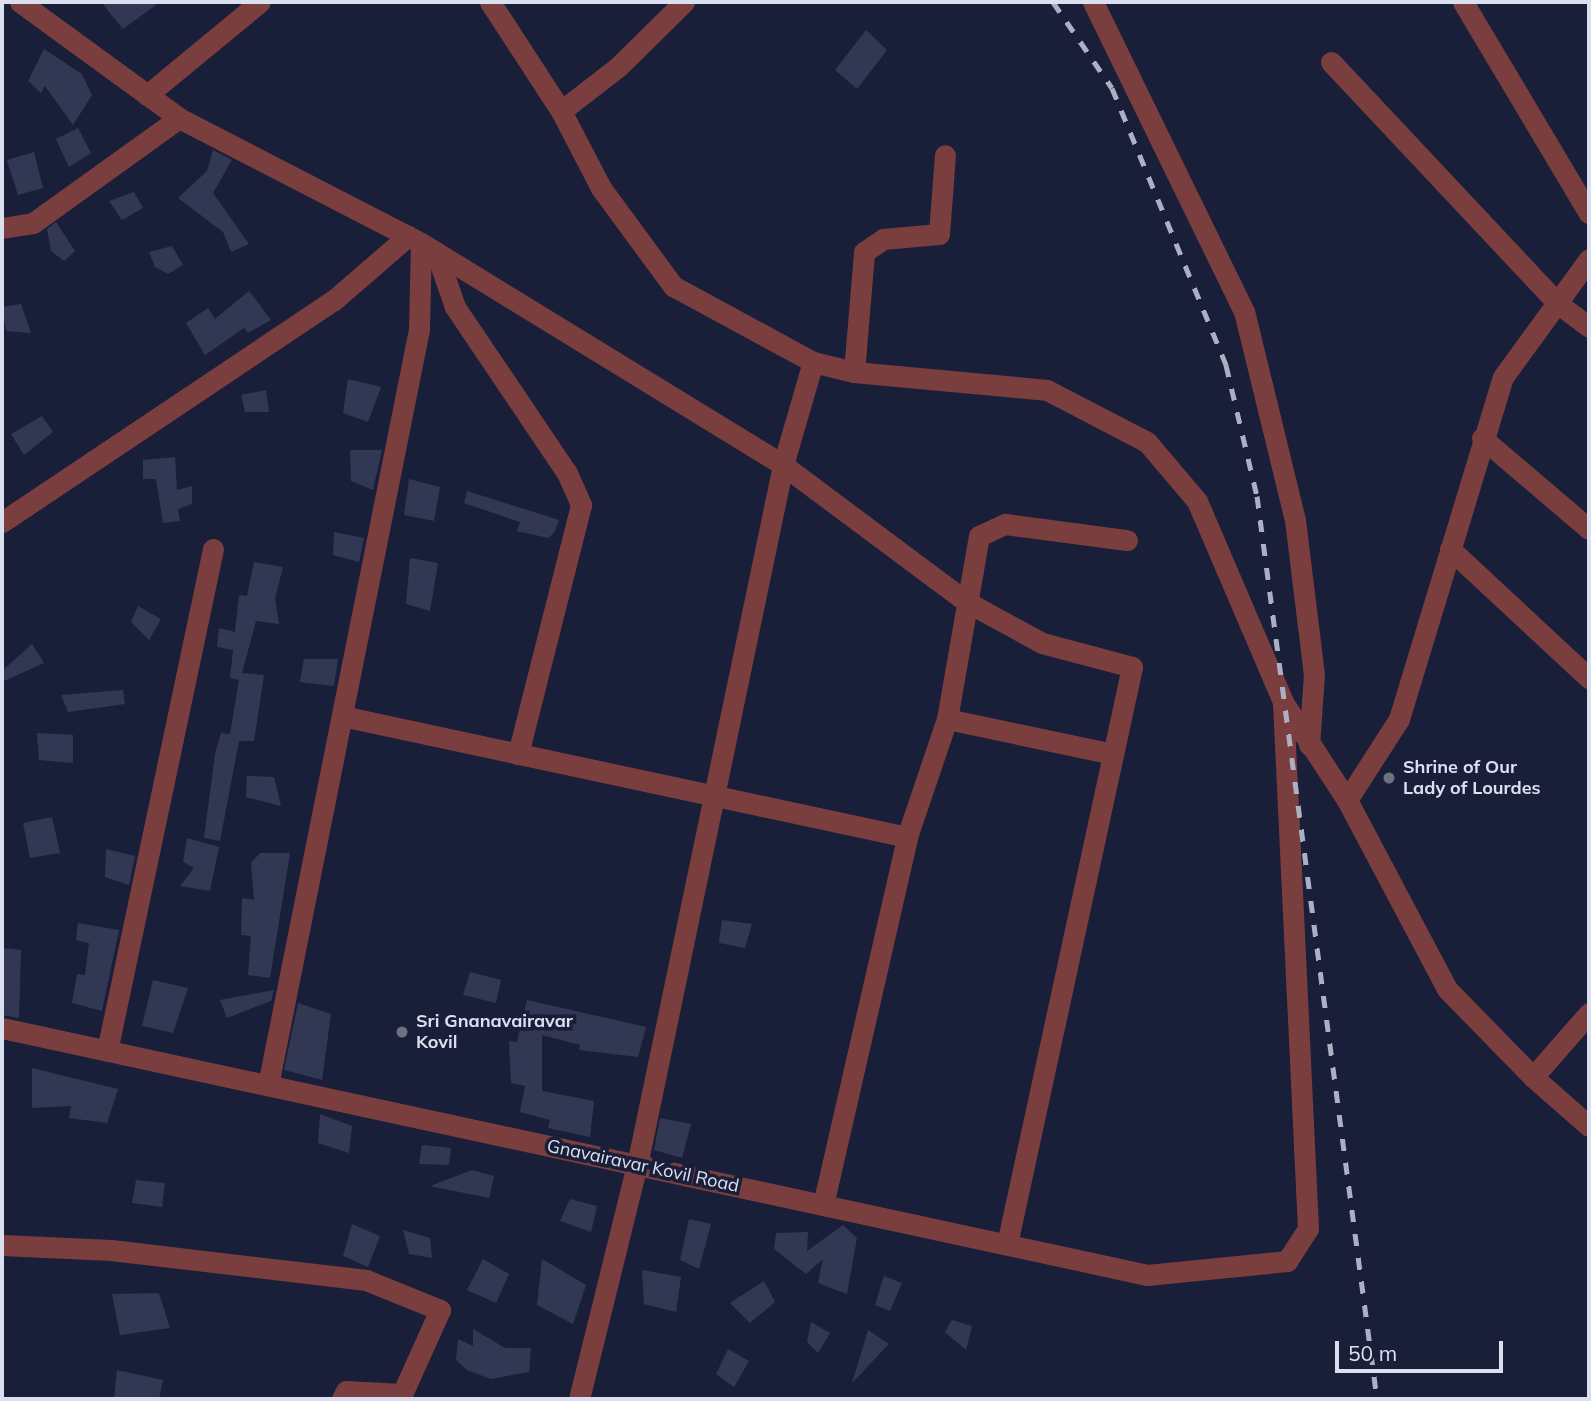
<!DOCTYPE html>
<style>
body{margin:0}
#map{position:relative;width:1591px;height:1401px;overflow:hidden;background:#1a1f39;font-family:Mulish,sans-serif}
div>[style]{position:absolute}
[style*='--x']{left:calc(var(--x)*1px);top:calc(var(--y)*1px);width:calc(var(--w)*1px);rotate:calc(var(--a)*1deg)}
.building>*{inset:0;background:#323854}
.minor>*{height:21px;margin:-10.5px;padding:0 10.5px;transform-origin:10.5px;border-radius:10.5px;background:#7b3e3e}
.rail>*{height:5px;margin-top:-2.5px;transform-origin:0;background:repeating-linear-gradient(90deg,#abb0c3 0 12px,transparent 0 24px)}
.dots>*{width:19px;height:19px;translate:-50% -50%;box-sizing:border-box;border:4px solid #1a1f39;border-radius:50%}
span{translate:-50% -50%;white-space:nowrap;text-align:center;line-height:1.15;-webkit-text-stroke:7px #1a1f39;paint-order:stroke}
.poi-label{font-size:18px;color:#dbe0f1;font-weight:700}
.left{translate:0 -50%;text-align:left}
.street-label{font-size:18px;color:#dbe0f1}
.frame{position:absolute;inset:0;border:4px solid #dbe0f1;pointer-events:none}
.scale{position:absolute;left:1335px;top:1341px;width:168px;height:32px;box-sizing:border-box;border:4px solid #dbe0f1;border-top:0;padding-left:9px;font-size:21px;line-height:24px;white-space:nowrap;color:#dbe0f1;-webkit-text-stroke:5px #1a1f39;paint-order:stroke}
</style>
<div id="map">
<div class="building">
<div style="clip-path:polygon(101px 2px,160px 2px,123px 29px)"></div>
<div style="clip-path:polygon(866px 30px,887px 50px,857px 89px,835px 70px)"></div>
<div style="clip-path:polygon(44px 49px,82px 74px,92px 95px,73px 125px,45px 86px,41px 93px,28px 81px)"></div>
<div style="clip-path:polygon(78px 128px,91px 153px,69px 167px,56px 139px)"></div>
<div style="clip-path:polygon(213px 150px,232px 160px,213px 193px,249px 244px,231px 252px,223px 232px,178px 198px,207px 171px)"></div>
<div style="clip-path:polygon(34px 152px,43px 188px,18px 195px,7px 160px)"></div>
<div style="clip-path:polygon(134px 192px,143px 208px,122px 220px,109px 201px)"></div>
<div style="clip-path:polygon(56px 222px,75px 251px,64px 261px,51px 251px,47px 229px)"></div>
<div style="clip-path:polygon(172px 246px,183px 265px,168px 274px,155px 267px,149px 252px)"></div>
<div style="clip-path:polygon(249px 291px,271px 320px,248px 333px,244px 328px,205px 355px,186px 323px,208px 308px,215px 319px)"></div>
<div style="clip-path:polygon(21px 304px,31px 333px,6px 331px,2px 307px)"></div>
<div style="clip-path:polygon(348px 379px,381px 387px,368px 422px,343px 413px)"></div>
<div style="clip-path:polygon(266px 390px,269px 412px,245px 412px,241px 395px)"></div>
<div style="clip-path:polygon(42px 416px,53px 432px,24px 455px,11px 434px)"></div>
<div style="clip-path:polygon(350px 450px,382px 450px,373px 490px,351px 481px)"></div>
<div style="clip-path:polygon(175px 457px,177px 490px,192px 486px,192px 504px,178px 509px,180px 521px,163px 523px,156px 479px,143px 479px,143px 460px)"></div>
<div style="clip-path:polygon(409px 479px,440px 487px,434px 521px,404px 515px)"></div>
<div style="clip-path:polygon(467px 491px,559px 520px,554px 533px,548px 538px,517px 531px,520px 522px,464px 503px)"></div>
<div style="clip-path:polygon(334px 532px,364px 538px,359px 562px,333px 555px)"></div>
<div style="clip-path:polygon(410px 558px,438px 563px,430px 611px,406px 604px)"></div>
<div style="clip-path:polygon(254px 562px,283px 567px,275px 598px,279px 624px,256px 621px,242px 673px,264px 675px,254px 741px,239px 741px,220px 841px,204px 838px,215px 754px,221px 733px,230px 734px,239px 680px,230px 678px,233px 650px,217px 647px,219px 628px,235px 632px,239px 595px,247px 596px)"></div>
<div style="clip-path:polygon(138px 606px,161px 619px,149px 640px,131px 622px)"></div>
<div style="clip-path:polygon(32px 644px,44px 663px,2px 682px,2px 671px)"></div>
<div style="clip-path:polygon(304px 659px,338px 659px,334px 686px,300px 682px)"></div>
<div style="clip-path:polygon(123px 690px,125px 704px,68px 712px,61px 695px)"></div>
<div style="clip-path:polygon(37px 733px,73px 735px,73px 763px,39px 760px)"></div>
<div style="clip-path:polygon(247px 776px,274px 777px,281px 806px,246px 797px)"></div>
<div style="clip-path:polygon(52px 817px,60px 853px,30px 858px,23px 823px)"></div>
<div style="clip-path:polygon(187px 838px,219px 847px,210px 891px,180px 886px,194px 868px,183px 862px)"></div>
<div style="clip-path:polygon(106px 849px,135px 856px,129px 885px,105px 877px)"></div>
<div style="clip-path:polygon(260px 853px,290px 853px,270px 978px,248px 975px,251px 936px,241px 935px,242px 898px,254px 900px,251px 863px)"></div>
<div style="clip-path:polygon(722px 920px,752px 924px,745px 948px,719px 943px)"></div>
<div style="clip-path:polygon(78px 923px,119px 930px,102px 1011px,72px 1003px,77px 974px,85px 975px,89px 943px,76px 940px)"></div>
<div style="clip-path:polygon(2px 948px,21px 950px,19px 1018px,2px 1015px)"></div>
<div style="clip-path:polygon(470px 972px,501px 980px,496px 1003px,463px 995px)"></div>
<div style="clip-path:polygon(153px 980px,188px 988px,173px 1033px,142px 1026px)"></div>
<div style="clip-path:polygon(274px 990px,271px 1001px,227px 1018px,220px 1000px)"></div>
<div style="clip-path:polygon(527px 1000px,646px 1027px,638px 1057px,579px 1050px,580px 1045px,542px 1035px,542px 1091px,594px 1101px,590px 1137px,548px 1128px,550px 1120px,520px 1112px,525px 1086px,511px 1083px,509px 1041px,517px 1042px)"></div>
<div style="clip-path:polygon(298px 1003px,331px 1014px,322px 1080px,284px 1070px)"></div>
<div style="clip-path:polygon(32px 1068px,118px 1089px,107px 1123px,69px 1118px,71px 1106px,32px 1108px)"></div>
<div style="clip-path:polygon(320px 1114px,352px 1126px,349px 1153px,318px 1143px)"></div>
<div style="clip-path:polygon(660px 1118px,691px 1124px,682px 1158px,654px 1150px)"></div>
<div style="clip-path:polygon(422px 1145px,451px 1148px,449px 1165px,419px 1164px)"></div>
<div style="clip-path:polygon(472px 1170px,494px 1176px,489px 1198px,430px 1186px)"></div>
<div style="clip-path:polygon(136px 1180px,165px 1183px,162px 1207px,132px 1203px)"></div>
<div style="clip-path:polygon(570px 1199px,597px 1206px,591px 1232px,560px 1221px)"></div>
<div style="clip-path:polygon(689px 1219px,711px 1224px,699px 1269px,680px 1260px)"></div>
<div style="clip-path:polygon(352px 1224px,380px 1236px,368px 1267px,343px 1256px)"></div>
<div style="clip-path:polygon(843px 1225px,857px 1238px,847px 1294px,818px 1283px,823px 1259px,806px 1274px,774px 1249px,776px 1233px,808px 1232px,807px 1251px)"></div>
<div style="clip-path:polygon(403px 1230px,430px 1238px,432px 1258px,409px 1254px)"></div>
<div style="clip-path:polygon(483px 1259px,509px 1274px,496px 1303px,467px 1290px)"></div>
<div style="clip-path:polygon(542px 1259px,586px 1285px,573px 1324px,537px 1305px)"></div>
<div style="clip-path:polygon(642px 1270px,681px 1277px,676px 1312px,644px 1304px)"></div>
<div style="clip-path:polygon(884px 1276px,902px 1283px,890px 1311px,875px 1305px)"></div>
<div style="clip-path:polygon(764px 1281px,775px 1302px,750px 1323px,730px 1303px)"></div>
<div style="clip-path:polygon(159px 1293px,170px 1328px,120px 1335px,112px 1294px)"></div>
<div style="clip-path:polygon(952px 1320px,972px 1326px,966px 1350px,945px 1332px)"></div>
<div style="clip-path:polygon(811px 1322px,830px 1333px,818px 1353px,807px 1342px)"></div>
<div style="clip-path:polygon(473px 1329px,505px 1348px,531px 1348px,529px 1372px,491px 1379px,467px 1370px,456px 1360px,458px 1339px,473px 1346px)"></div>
<div style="clip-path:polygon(868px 1330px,889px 1344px,852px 1383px)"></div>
<div style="clip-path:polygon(728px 1349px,749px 1361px,734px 1387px,716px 1374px)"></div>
<div style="clip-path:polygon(117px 1370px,163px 1380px,159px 1399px,114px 1399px)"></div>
</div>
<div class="minor">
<div style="--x:20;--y:2;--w:197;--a:36.1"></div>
<div style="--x:179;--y:118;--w:272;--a:27.3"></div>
<div style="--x:421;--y:243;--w:425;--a:31.5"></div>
<div style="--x:783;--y:465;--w:229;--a:36.7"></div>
<div style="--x:967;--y:602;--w:85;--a:28.7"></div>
<div style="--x:1042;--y:643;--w:93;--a:14.9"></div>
<div style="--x:1132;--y:667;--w:590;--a:102.22"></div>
<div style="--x:490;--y:2;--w:130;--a:56.9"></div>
<div style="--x:561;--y:111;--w:87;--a:62.5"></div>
<div style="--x:601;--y:188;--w:122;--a:53.7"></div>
<div style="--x:673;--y:286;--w:159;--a:28.5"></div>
<div style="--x:813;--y:362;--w:42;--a:13.7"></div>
<div style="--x:854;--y:372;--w:194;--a:5.3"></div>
<div style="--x:1047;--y:390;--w:113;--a:27.5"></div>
<div style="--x:1147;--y:442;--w:77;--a:49.7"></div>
<div style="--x:1197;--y:501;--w:219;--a:66.8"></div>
<div style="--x:1283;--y:702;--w:117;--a:56.9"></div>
<div style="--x:1347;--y:800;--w:214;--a:62.1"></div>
<div style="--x:1447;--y:989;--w:123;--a:45.7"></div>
<div style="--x:1533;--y:1077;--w:85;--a:-48.8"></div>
<div style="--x:1093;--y:2;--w:344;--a:64"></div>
<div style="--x:1244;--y:311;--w:215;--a:76.3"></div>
<div style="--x:1295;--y:520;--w:155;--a:83"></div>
<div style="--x:1314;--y:674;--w:71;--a:94"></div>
<div style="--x:1463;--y:2;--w:246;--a:59.2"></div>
<div style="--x:1331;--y:62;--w:329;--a:46.8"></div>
<div style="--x:1556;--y:302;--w:41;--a:37.1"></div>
<div style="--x:147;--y:95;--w:146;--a:-39.5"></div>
<div style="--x:561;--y:111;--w:72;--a:-37.7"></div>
<div style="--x:618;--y:67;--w:93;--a:-44.6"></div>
<div style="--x:2;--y:228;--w:31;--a:-9"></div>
<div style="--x:33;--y:223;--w:180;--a:-35.7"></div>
<div style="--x:436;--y:252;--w:58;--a:70.9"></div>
<div style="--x:455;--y:307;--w:200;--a:56"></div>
<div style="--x:567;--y:473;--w:35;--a:66"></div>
<div style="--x:581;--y:505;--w:257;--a:104.2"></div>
<div style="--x:854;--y:372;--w:120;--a:-85.2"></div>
<div style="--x:864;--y:252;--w:23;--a:-34"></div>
<div style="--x:883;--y:239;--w:56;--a:-5.1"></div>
<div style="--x:939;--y:234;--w:79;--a:-85.7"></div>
<div style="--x:1482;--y:438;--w:140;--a:40.4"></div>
<div style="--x:2;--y:522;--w:399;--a:-33.8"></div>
<div style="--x:334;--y:300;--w:98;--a:-40.9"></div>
<div style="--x:1450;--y:549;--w:190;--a:42.9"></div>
<div style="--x:342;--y:716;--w:578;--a:12.09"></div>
<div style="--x:947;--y:719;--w:170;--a:11.9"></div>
<div style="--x:1347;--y:800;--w:96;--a:-57.3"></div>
<div style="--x:1399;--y:719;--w:357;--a:-73.1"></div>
<div style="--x:1503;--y:377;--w:146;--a:-53.9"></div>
<div style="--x:2;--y:1028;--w:1171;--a:12.17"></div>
<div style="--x:1147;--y:1275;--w:141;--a:-5.7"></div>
<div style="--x:1287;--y:1261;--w:38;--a:-57"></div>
<div style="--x:1308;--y:1229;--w:528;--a:-92.72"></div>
<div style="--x:107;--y:1051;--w:513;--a:-78.08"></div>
<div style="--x:1533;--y:1077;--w:74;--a:41.2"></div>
<div style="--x:268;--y:1085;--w:771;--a:-78.7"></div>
<div style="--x:419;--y:329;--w:86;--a:-88.7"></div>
<div style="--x:823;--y:1205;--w:377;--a:-77.1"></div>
<div style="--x:907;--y:837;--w:125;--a:-71.3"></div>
<div style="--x:947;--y:719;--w:186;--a:-80.1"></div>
<div style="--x:979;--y:536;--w:29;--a:-25"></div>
<div style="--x:1005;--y:524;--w:123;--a:7.5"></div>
<div style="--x:2;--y:1245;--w:109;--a:2.6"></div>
<div style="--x:111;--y:1250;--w:257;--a:6.7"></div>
<div style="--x:366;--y:1280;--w:80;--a:22.1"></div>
<div style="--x:440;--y:1310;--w:92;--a:114.3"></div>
<div style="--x:402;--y:1394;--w:56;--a:-176.9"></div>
<div style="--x:346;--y:1391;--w:9;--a:117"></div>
<div style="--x:579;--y:1399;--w:241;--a:-76.1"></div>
<div style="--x:637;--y:1165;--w:715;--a:-78.22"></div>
<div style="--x:783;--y:465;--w:107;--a:-73.8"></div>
</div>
<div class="rail">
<div style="--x:1053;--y:2;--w:104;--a:55.5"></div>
<div style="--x:1112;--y:88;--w:300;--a:67.6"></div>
<div style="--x:1226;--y:365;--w:135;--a:76.7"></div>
<div style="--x:1257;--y:496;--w:911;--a:82.43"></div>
</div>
<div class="dots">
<div style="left:1389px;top:778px;background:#6b7280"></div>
<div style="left:402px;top:1032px;background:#6b7280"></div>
</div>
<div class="poi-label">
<span class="left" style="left:1403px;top:778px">Shrine of Our<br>Lady of Lourdes</span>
<span class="left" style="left:416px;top:1032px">Sri Gnanavairavar<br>Kovil</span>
</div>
<div class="street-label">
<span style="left:643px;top:1166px;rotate:12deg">Gnavairavar Kovil Road</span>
</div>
<div class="frame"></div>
<div class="scale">50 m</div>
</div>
